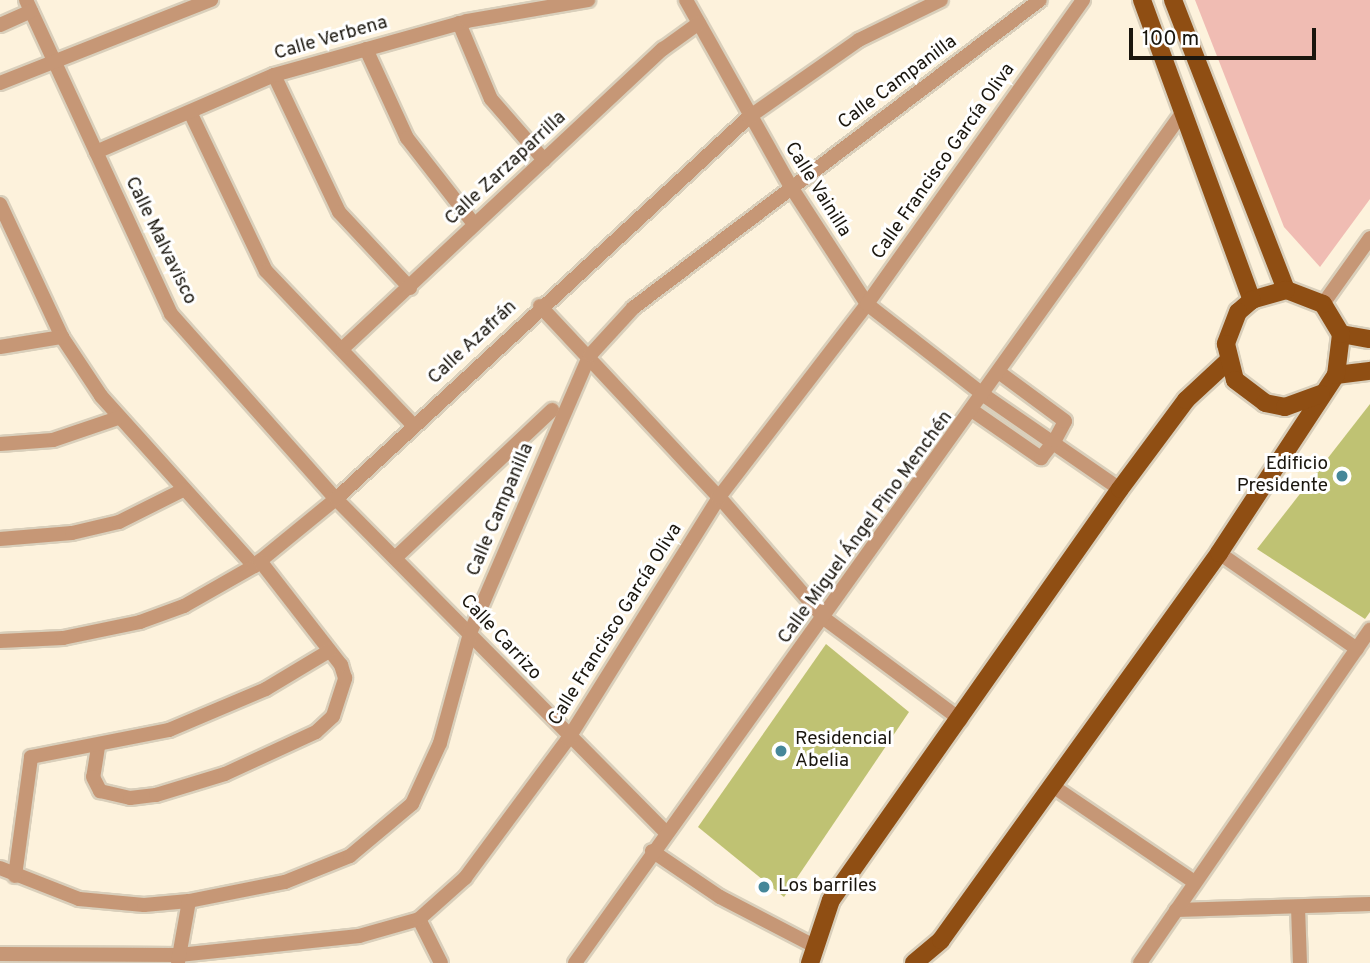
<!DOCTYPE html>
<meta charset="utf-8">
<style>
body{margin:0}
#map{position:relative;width:1370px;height:963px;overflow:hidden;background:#fdf2dc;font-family:Overpass,sans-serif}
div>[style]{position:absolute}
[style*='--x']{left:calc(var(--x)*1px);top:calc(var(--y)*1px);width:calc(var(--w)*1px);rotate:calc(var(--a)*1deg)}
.green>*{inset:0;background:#f0bcb3}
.building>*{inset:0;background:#bfc273}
.roads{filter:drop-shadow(2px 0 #d9cfbb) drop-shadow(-2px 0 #d9cfbb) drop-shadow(0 2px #d9cfbb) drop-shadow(0 -2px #d9cfbb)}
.minor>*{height:14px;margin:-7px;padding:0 7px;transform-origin:7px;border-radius:7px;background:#c69776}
.major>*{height:18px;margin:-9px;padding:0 9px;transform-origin:9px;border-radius:9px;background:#8f4e13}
.dots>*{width:19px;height:19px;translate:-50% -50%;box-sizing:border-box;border:4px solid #fff;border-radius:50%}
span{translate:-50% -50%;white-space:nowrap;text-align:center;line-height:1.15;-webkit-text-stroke:6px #fff;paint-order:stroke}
.street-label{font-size:19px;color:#1a160e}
.poi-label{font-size:19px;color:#1a160e}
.right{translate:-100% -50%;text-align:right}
.left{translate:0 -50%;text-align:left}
.scale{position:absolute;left:1129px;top:28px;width:187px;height:32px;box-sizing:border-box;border:4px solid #1a160e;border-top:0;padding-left:9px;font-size:21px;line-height:24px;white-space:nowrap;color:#1a160e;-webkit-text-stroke:5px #fff;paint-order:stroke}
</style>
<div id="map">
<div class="green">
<div style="clip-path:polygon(1195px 0,1370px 0,1370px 199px,1320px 267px,1284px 227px)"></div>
</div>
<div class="building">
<div style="clip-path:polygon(1370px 404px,1370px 612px,1365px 619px,1257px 549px)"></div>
<div style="clip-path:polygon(826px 644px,909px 712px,784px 897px,698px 827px)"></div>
</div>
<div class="roads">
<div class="minor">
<div style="--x:26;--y:0;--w:346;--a:65.2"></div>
<div style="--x:171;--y:314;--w:248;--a:48.3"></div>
<div style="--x:336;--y:499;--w:470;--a:45.3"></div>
<div style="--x:686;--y:0;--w:214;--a:60.7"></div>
<div style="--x:791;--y:187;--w:140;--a:57"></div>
<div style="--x:867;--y:304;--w:150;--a:37.9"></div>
<div style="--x:985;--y:396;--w:164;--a:34.6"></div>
<div style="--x:459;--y:23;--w:82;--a:67.2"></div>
<div style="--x:491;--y:99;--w:81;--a:49"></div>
<div style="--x:0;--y:25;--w:34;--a:-24"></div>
<div style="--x:366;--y:49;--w:98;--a:65.3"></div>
<div style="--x:407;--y:138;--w:109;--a:52.1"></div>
<div style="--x:274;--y:75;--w:152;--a:64.6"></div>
<div style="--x:339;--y:212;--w:104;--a:46.9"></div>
<div style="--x:0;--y:83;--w:227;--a:-21.5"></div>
<div style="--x:190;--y:112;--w:176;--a:64.5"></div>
<div style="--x:266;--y:271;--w:213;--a:46.3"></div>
<div style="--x:96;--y:152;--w:194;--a:-23.4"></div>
<div style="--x:274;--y:75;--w:200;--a:-15.6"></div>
<div style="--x:467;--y:21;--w:123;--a:-9.8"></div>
<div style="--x:0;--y:204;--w:147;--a:65"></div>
<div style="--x:62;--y:337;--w:71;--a:56.5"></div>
<div style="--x:101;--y:396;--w:229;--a:48"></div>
<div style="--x:1323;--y:304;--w:81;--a:-54.5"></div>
<div style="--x:540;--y:306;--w:262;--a:46.9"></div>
<div style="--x:719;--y:497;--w:162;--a:49"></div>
<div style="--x:825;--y:619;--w:169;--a:36.6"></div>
<div style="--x:0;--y:347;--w:63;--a:-9.2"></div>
<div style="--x:343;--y:348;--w:438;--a:-43.1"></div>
<div style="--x:663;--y:49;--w:44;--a:-35.8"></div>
<div style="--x:973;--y:411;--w:83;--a:34.7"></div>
<div style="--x:1041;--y:458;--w:23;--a:-52"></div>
<div style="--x:1055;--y:440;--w:21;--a:-62"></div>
<div style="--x:1065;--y:421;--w:81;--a:-143.6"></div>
<div style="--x:0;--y:444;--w:53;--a:-4.3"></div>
<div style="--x:53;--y:440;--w:69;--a:-18.7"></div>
<div style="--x:0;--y:539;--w:72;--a:-4.8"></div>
<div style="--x:72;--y:533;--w:48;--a:-13.2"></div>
<div style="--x:119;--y:522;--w:72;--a:-26.6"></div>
<div style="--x:1219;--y:553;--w:168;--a:34.8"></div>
<div style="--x:395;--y:558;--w:216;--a:-43.3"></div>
<div style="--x:0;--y:641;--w:63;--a:-2.7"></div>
<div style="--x:63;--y:638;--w:79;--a:-11.7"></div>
<div style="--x:140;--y:622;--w:47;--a:-20"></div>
<div style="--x:184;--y:606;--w:81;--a:-29.7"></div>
<div style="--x:254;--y:566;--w:106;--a:-39.3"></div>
<div style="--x:336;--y:499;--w:563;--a:-42.77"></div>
<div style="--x:749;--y:117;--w:134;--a:-35"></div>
<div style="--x:859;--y:40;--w:91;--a:-26"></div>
<div style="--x:98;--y:747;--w:30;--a:99"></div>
<div style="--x:93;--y:777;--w:16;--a:63"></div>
<div style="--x:100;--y:791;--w:31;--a:13"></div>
<div style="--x:130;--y:798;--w:26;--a:-7"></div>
<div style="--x:156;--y:795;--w:72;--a:-16.9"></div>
<div style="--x:225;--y:774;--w:100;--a:-24.8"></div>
<div style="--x:316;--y:732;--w:23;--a:-43"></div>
<div style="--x:333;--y:716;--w:40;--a:-72"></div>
<div style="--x:345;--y:678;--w:14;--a:-107"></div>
<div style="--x:341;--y:665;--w:132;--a:-127.9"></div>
<div style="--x:1051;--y:785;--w:173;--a:34.1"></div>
<div style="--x:652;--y:851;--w:82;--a:34.1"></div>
<div style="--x:720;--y:897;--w:108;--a:27.5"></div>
<div style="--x:0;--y:868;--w:85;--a:21.4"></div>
<div style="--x:79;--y:899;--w:65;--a:5.3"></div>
<div style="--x:144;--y:905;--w:45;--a:-5.1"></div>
<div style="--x:189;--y:901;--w:98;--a:-11.2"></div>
<div style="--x:285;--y:882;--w:70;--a:-21.8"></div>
<div style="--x:350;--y:856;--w:81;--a:-40"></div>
<div style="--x:412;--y:804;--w:67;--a:-65.3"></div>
<div style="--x:440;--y:743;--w:114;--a:-74.7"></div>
<div style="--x:470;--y:633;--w:303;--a:-66.7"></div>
<div style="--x:590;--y:355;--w:64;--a:-47.5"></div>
<div style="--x:633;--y:308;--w:510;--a:-37.12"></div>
<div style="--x:15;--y:876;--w:120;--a:-82.3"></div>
<div style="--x:31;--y:757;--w:141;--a:-11.1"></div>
<div style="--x:169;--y:730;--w:105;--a:-22.9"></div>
<div style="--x:266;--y:689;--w:74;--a:-31.1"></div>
<div style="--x:1298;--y:907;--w:56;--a:88"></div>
<div style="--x:1176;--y:910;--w:194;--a:-1.8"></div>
<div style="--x:419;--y:919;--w:49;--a:63.4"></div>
<div style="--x:0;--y:954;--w:179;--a:0.3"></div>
<div style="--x:179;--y:955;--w:181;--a:-6"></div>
<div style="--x:359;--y:936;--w:62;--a:-15.8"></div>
<div style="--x:419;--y:919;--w:62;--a:-41.7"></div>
<div style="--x:465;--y:878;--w:173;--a:-53.5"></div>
<div style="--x:568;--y:739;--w:285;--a:-58"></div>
<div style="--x:719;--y:497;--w:243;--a:-52.5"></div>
<div style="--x:867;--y:304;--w:373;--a:-54.6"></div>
<div style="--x:178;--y:962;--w:62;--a:-79.8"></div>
<div style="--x:575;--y:963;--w:1046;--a:-54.46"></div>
<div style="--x:1140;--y:963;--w:405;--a:-55.4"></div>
</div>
<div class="major">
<div style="--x:1142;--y:0;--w:320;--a:69.9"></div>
<div style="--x:1173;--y:0;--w:311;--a:68.7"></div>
<div style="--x:1341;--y:334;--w:29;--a:10"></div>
<div style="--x:1336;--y:375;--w:34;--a:-7"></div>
<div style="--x:810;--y:963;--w:66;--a:-71.6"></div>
<div style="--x:831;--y:900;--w:502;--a:-54.89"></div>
<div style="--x:1120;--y:489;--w:111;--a:-53.4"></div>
<div style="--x:1186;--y:400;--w:56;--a:-42.8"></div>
<div style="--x:914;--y:963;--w:35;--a:-40"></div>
<div style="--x:941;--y:940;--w:477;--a:-54.3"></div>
<div style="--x:1219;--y:553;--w:213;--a:-56.7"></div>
<div style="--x:1336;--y:375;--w:41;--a:-83"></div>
<div style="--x:1341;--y:334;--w:35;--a:-121"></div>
<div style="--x:1323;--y:304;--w:40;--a:-159"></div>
<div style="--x:1286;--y:290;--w:35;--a:164"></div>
<div style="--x:1252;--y:300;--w:18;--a:139"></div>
<div style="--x:1238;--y:312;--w:34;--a:111"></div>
<div style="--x:1226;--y:344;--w:37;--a:76"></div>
<div style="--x:1235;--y:380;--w:38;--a:37"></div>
<div style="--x:1265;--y:403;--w:20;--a:11"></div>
<div style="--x:1285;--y:407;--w:38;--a:-20"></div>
</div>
</div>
<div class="dots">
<div style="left:1342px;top:476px;background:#468799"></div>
<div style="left:781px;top:751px;background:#468799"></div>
<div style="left:764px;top:887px;background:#468799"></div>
</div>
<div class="street-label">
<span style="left:331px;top:39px;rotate:-16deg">Calle Verbena</span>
<span style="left:898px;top:83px;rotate:-37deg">Calle Campanilla</span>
<span style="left:944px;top:162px;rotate:-55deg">Calle Francisco García Oliva</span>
<span style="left:506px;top:169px;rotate:-43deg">Calle Zarzaparrilla</span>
<span style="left:817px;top:190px;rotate:58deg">Calle Vainilla</span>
<span style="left:160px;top:241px;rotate:64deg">Calle Malvavisco</span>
<span style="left:473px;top:343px;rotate:-43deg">Calle Azafrán</span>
<span style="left:501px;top:510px;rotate:-67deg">Calle Campanilla</span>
<span style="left:866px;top:528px;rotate:-54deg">Calle Miguel Ángel Pino Menchén</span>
<span style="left:616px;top:625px;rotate:-58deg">Calle Francisco García Oliva</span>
<span style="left:500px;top:638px;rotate:47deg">Calle Carrizo</span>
</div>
<div class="poi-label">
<span class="right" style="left:1328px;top:476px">Edificio<br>Presidente</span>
<span class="left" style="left:795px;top:751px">Residencial<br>Abelia</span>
<span class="left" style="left:778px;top:887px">Los barriles</span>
</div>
<div class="scale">100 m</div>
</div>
